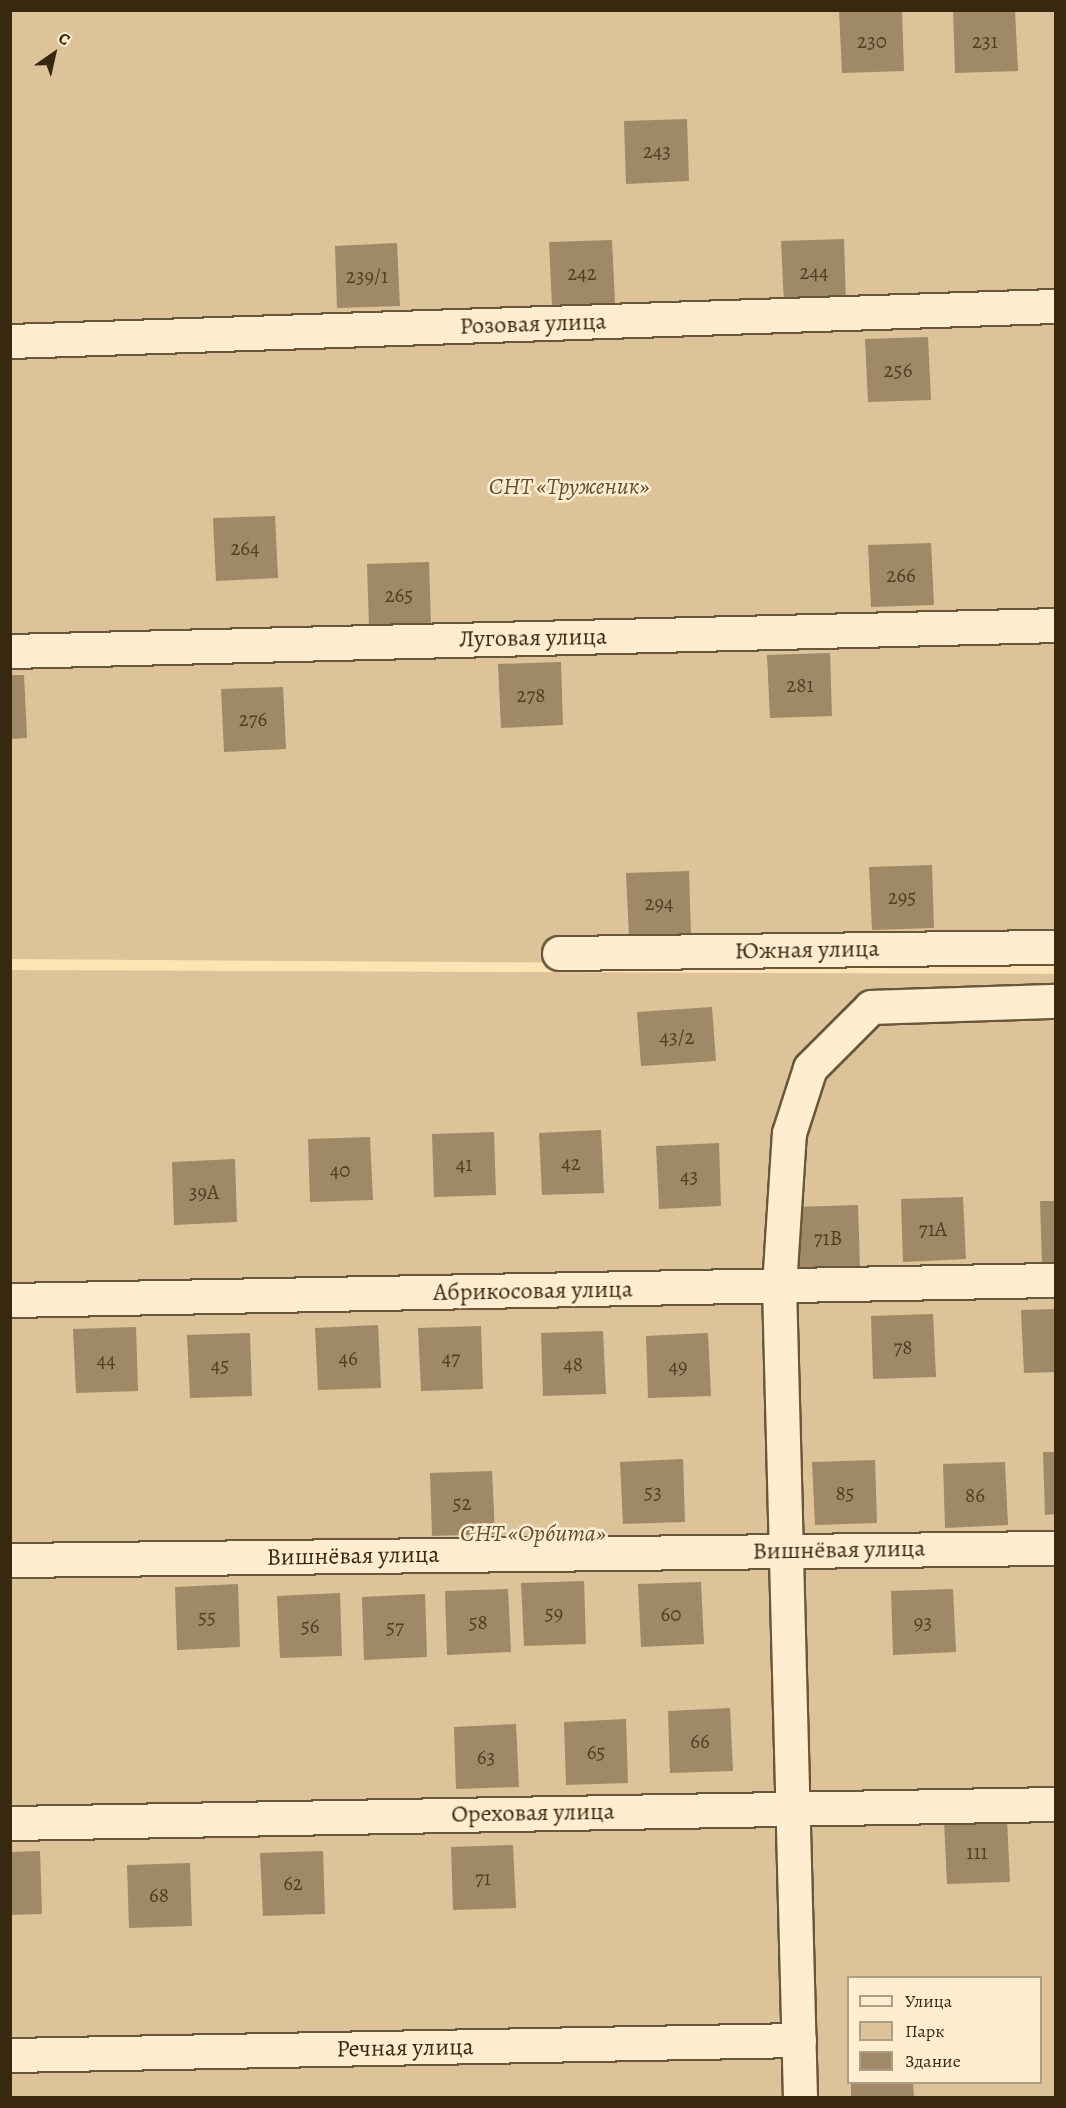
<!DOCTYPE html>
<meta charset="utf-8">
<style>
body{margin:0}
#map{position:relative;width:1066px;height:2108px;overflow:hidden;background:#fee3b5;font-family:Alegreya,serif}
div>[style]{position:absolute}
[style*='--x']{left:calc(var(--x)*1px);top:calc(var(--y)*1px);width:calc(var(--w)*1px);rotate:calc(var(--a)*1deg)}
.green>*{inset:0;background:#ddc399}
.building>*{inset:0;background:#9f8966}
.roads{filter:drop-shadow(2px 0 #6a5739) drop-shadow(-2px 0 #6a5739) drop-shadow(0 2px #6a5739) drop-shadow(0 -2px #6a5739)}
.minor>*{height:33px;margin:-16.5px;padding:0 16.5px;transform-origin:16.5px;border-radius:16.5px;background:#feedcf}
span{translate:-50% -50%;white-space:nowrap;text-align:center;line-height:1.15;-webkit-text-stroke:5px #feedcf;paint-order:stroke}
.number-label{font-size:21px;color:#524026}
.number-label span{-webkit-text-stroke-width:0}
.street-label{font-size:24px;color:#392810}
.park-label{font-size:24px;color:#624f32;font-style:italic}
.frame{position:absolute;inset:0;border:12px solid #392810;pointer-events:none}
.legend{position:absolute;left:847px;top:1976px;width:195px;height:108px;box-sizing:border-box;background:#feedcf;border:2px solid #af9e83;margin:0;padding:8px 10px;list-style:none;font-size:18px;color:#392810}
.legend li{display:flex;align-items:center;gap:12px;height:30px}
.legend b{width:30px;border:2px solid #af9e83}
.north{position:absolute;left:24px;top:24px;width:60px;height:60px;-webkit-text-stroke:4px #feedcf;paint-order:stroke;rotate:34deg;font-size:16px;font-weight:700;line-height:24px;text-align:center;color:#392810}
.north::after{content:'';display:block;margin:auto;width:21px;height:27px;background:#392810;clip-path:polygon(50% 0,100% 100%,50% 72%,0 100%)}
</style>
<div id="map">
<div class="green">
<div style="clip-path:polygon(11px 11px,1055px 11px,1055px 966px,11px 959px)"></div>
<div style="clip-path:polygon(evenodd,10px 970px,1055px 974px,1055px 2097px,11px 2097px,10px 970px,848px 1978px,1040px 1978px,1040px 2082px,848px 2082px,848px 1978px)"></div>
</div>
<div class="building">
<div style="clip-path:polygon(839px 10px,902px 10px,904px 71px,842px 73px)"></div>
<div style="clip-path:polygon(953px 10px,1015px 10px,1018px 71px,955px 73px)"></div>
<div style="clip-path:polygon(687px 119px,689px 181px,626px 184px,624px 121px)"></div>
<div style="clip-path:polygon(844px 239px,846px 302px,784px 304px,781px 241px)"></div>
<div style="clip-path:polygon(612px 240px,615px 303px,552px 305px,549px 242px)"></div>
<div style="clip-path:polygon(397px 243px,400px 306px,337px 308px,335px 246px)"></div>
<div style="clip-path:polygon(928px 337px,931px 400px,868px 402px,865px 339px)"></div>
<div style="clip-path:polygon(275px 516px,278px 578px,216px 581px,213px 518px)"></div>
<div style="clip-path:polygon(931px 543px,934px 605px,871px 607px,868px 545px)"></div>
<div style="clip-path:polygon(429px 562px,431px 625px,369px 627px,367px 564px)"></div>
<div style="clip-path:polygon(830px 653px,832px 716px,770px 718px,767px 655px)"></div>
<div style="clip-path:polygon(561px 662px,563px 725px,501px 728px,498px 664px)"></div>
<div style="clip-path:polygon(10px 675px,24px 675px,27px 738px,10px 739px)"></div>
<div style="clip-path:polygon(283px 687px,286px 749px,224px 752px,221px 689px)"></div>
<div style="clip-path:polygon(932px 865px,934px 928px,872px 930px,869px 867px)"></div>
<div style="clip-path:polygon(689px 871px,691px 934px,629px 936px,626px 873px)"></div>
<div style="clip-path:polygon(712px 1007px,716px 1061px,641px 1066px,637px 1012px)"></div>
<div style="clip-path:polygon(601px 1130px,604px 1193px,542px 1195px,539px 1133px)"></div>
<div style="clip-path:polygon(494px 1132px,496px 1195px,434px 1197px,432px 1134px)"></div>
<div style="clip-path:polygon(370px 1137px,373px 1200px,310px 1202px,308px 1139px)"></div>
<div style="clip-path:polygon(719px 1143px,721px 1206px,659px 1209px,656px 1146px)"></div>
<div style="clip-path:polygon(235px 1159px,237px 1222px,174px 1225px,172px 1162px)"></div>
<div style="clip-path:polygon(963px 1197px,966px 1259px,903px 1262px,901px 1199px)"></div>
<div style="clip-path:polygon(1040px 1201px,1056px 1201px,1056px 1264px,1042px 1265px)"></div>
<div style="clip-path:polygon(858px 1205px,860px 1268px,797px 1270px,795px 1207px)"></div>
<div style="clip-path:polygon(1056px 1309px,1056px 1372px,1024px 1373px,1021px 1310px)"></div>
<div style="clip-path:polygon(933px 1314px,936px 1377px,873px 1379px,871px 1316px)"></div>
<div style="clip-path:polygon(378px 1325px,381px 1388px,318px 1390px,315px 1328px)"></div>
<div style="clip-path:polygon(481px 1326px,483px 1389px,421px 1391px,418px 1328px)"></div>
<div style="clip-path:polygon(136px 1327px,138px 1391px,76px 1393px,73px 1329px)"></div>
<div style="clip-path:polygon(603px 1331px,606px 1394px,543px 1396px,541px 1333px)"></div>
<div style="clip-path:polygon(250px 1333px,252px 1396px,190px 1398px,187px 1335px)"></div>
<div style="clip-path:polygon(708px 1333px,711px 1396px,648px 1398px,646px 1336px)"></div>
<div style="clip-path:polygon(1043px 1452px,1056px 1452px,1056px 1514px,1045px 1515px)"></div>
<div style="clip-path:polygon(683px 1459px,685px 1522px,623px 1524px,620px 1462px)"></div>
<div style="clip-path:polygon(875px 1460px,877px 1523px,815px 1525px,812px 1462px)"></div>
<div style="clip-path:polygon(1005px 1462px,1008px 1525px,945px 1528px,943px 1464px)"></div>
<div style="clip-path:polygon(492px 1471px,495px 1534px,432px 1536px,430px 1473px)"></div>
<div style="clip-path:polygon(584px 1581px,586px 1644px,524px 1646px,521px 1583px)"></div>
<div style="clip-path:polygon(701px 1582px,704px 1644px,641px 1647px,638px 1584px)"></div>
<div style="clip-path:polygon(238px 1584px,240px 1647px,177px 1650px,175px 1587px)"></div>
<div style="clip-path:polygon(508px 1589px,511px 1652px,447px 1655px,445px 1591px)"></div>
<div style="clip-path:polygon(953px 1589px,956px 1652px,893px 1655px,891px 1591px)"></div>
<div style="clip-path:polygon(340px 1593px,342px 1656px,280px 1658px,277px 1596px)"></div>
<div style="clip-path:polygon(425px 1594px,427px 1657px,364px 1660px,362px 1597px)"></div>
<div style="clip-path:polygon(730px 1708px,733px 1771px,670px 1773px,668px 1711px)"></div>
<div style="clip-path:polygon(626px 1719px,628px 1783px,566px 1785px,564px 1722px)"></div>
<div style="clip-path:polygon(516px 1724px,519px 1787px,456px 1789px,454px 1727px)"></div>
<div style="clip-path:polygon(1007px 1819px,1010px 1882px,947px 1884px,944px 1821px)"></div>
<div style="clip-path:polygon(513px 1845px,516px 1908px,453px 1910px,451px 1847px)"></div>
<div style="clip-path:polygon(40px 1851px,42px 1914px,10px 1915px,10px 1852px)"></div>
<div style="clip-path:polygon(323px 1851px,325px 1914px,263px 1916px,260px 1853px)"></div>
<div style="clip-path:polygon(190px 1863px,192px 1926px,129px 1928px,127px 1865px)"></div>
<div style="clip-path:polygon(851px 2082px,913px 2082px,914px 2098px,851px 2098px)"></div>
</div>
<div class="roads">
<div class="minor">
<div style="--x:10;--y:341;--w:1047;--a:-1.92"></div>
<div style="--x:10;--y:651;--w:1046;--a:-1.42"></div>
<div style="--x:559;--y:953;--w:497;--a:-0.7"></div>
<div style="--x:10;--y:1300;--w:1046;--a:-1.1"></div>
<div style="--x:10;--y:1560;--w:1046;--a:-0.66"></div>
<div style="--x:10;--y:1823;--w:1046;--a:-1.04"></div>
<div style="--x:10;--y:2055;--w:789;--a:-1.09"></div>
<div style="--x:800;--y:2098;--w:812;--a:-91.48"></div>
<div style="--x:779;--y:1286;--w:153;--a:-86.3"></div>
<div style="--x:789;--y:1133;--w:68;--a:-72.1"></div>
<div style="--x:810;--y:1068;--w:86;--a:-45"></div>
<div style="--x:871;--y:1007;--w:185;--a:-1.9"></div>
</div>
</div>
<div class="number-label">
<span style="left:872px;top:41px">230</span>
<span style="left:985px;top:41px">231</span>
<span style="left:657px;top:151px">243</span>
<span style="left:814px;top:272px">244</span>
<span style="left:582px;top:273px">242</span>
<span style="left:367px;top:276px">239/1</span>
<span style="left:898px;top:370px">256</span>
<span style="left:245px;top:548px">264</span>
<span style="left:901px;top:575px">266</span>
<span style="left:399px;top:595px">265</span>
<span style="left:800px;top:685px">281</span>
<span style="left:531px;top:695px">278</span>
<span style="left:253px;top:719px">276</span>
<span style="left:902px;top:897px">295</span>
<span style="left:659px;top:903px">294</span>
<span style="left:677px;top:1037px">43/2</span>
<span style="left:571px;top:1163px">42</span>
<span style="left:464px;top:1164px">41</span>
<span style="left:340px;top:1170px">40</span>
<span style="left:689px;top:1176px">43</span>
<span style="left:204px;top:1192px">39А</span>
<span style="left:933px;top:1229px">71А</span>
<span style="left:828px;top:1238px">71В</span>
<span style="left:903px;top:1347px">78</span>
<span style="left:348px;top:1358px">46</span>
<span style="left:451px;top:1358px">47</span>
<span style="left:106px;top:1360px">44</span>
<span style="left:573px;top:1364px">48</span>
<span style="left:220px;top:1365px">45</span>
<span style="left:678px;top:1366px">49</span>
<span style="left:653px;top:1492px">53</span>
<span style="left:845px;top:1493px">85</span>
<span style="left:975px;top:1495px">86</span>
<span style="left:462px;top:1503px">52</span>
<span style="left:554px;top:1613px">59</span>
<span style="left:671px;top:1614px">60</span>
<span style="left:207px;top:1617px">55</span>
<span style="left:478px;top:1622px">58</span>
<span style="left:923px;top:1622px">93</span>
<span style="left:310px;top:1626px">56</span>
<span style="left:395px;top:1627px">57</span>
<span style="left:700px;top:1741px">66</span>
<span style="left:596px;top:1752px">65</span>
<span style="left:486px;top:1757px">63</span>
<span style="left:977px;top:1852px">111</span>
<span style="left:483px;top:1878px">71</span>
<span style="left:293px;top:1883px">62</span>
<span style="left:159px;top:1895px">68</span>
</div>
<div class="street-label">
<span style="left:533px;top:324px;rotate:-2deg">Розовая улица</span>
<span style="left:533px;top:638px;rotate:-1deg">Луговая улица</span>
<span style="left:807px;top:950px;rotate:-1deg">Южная улица</span>
<span style="left:533px;top:1291px;rotate:-1deg">Абрикосовая улица</span>
<span style="left:839px;top:1550px;rotate:-1deg">Вишнёвая улица</span>
<span style="left:353px;top:1556px;rotate:-1deg">Вишнёвая улица</span>
<span style="left:533px;top:1813px;rotate:-1deg">Ореховая улица</span>
<span style="left:405px;top:2048px;rotate:-1deg">Речная улица</span>
</div>
<div class="park-label">
<span style="left:569px;top:487px">СНТ «Труженик»</span>
<span style="left:533px;top:1534px">СНТ «Орбита»</span>
</div>
<div class="frame"></div>
<ul class="legend">
<li><b style="height:8px;background:#feedcf"></b>Улица</li>
<li><b style="height:16px;background:#ddc399"></b>Парк</li>
<li><b style="height:16px;background:#9f8966"></b>Здание</li>
</ul>
<div class="north">С</div>
</div>
